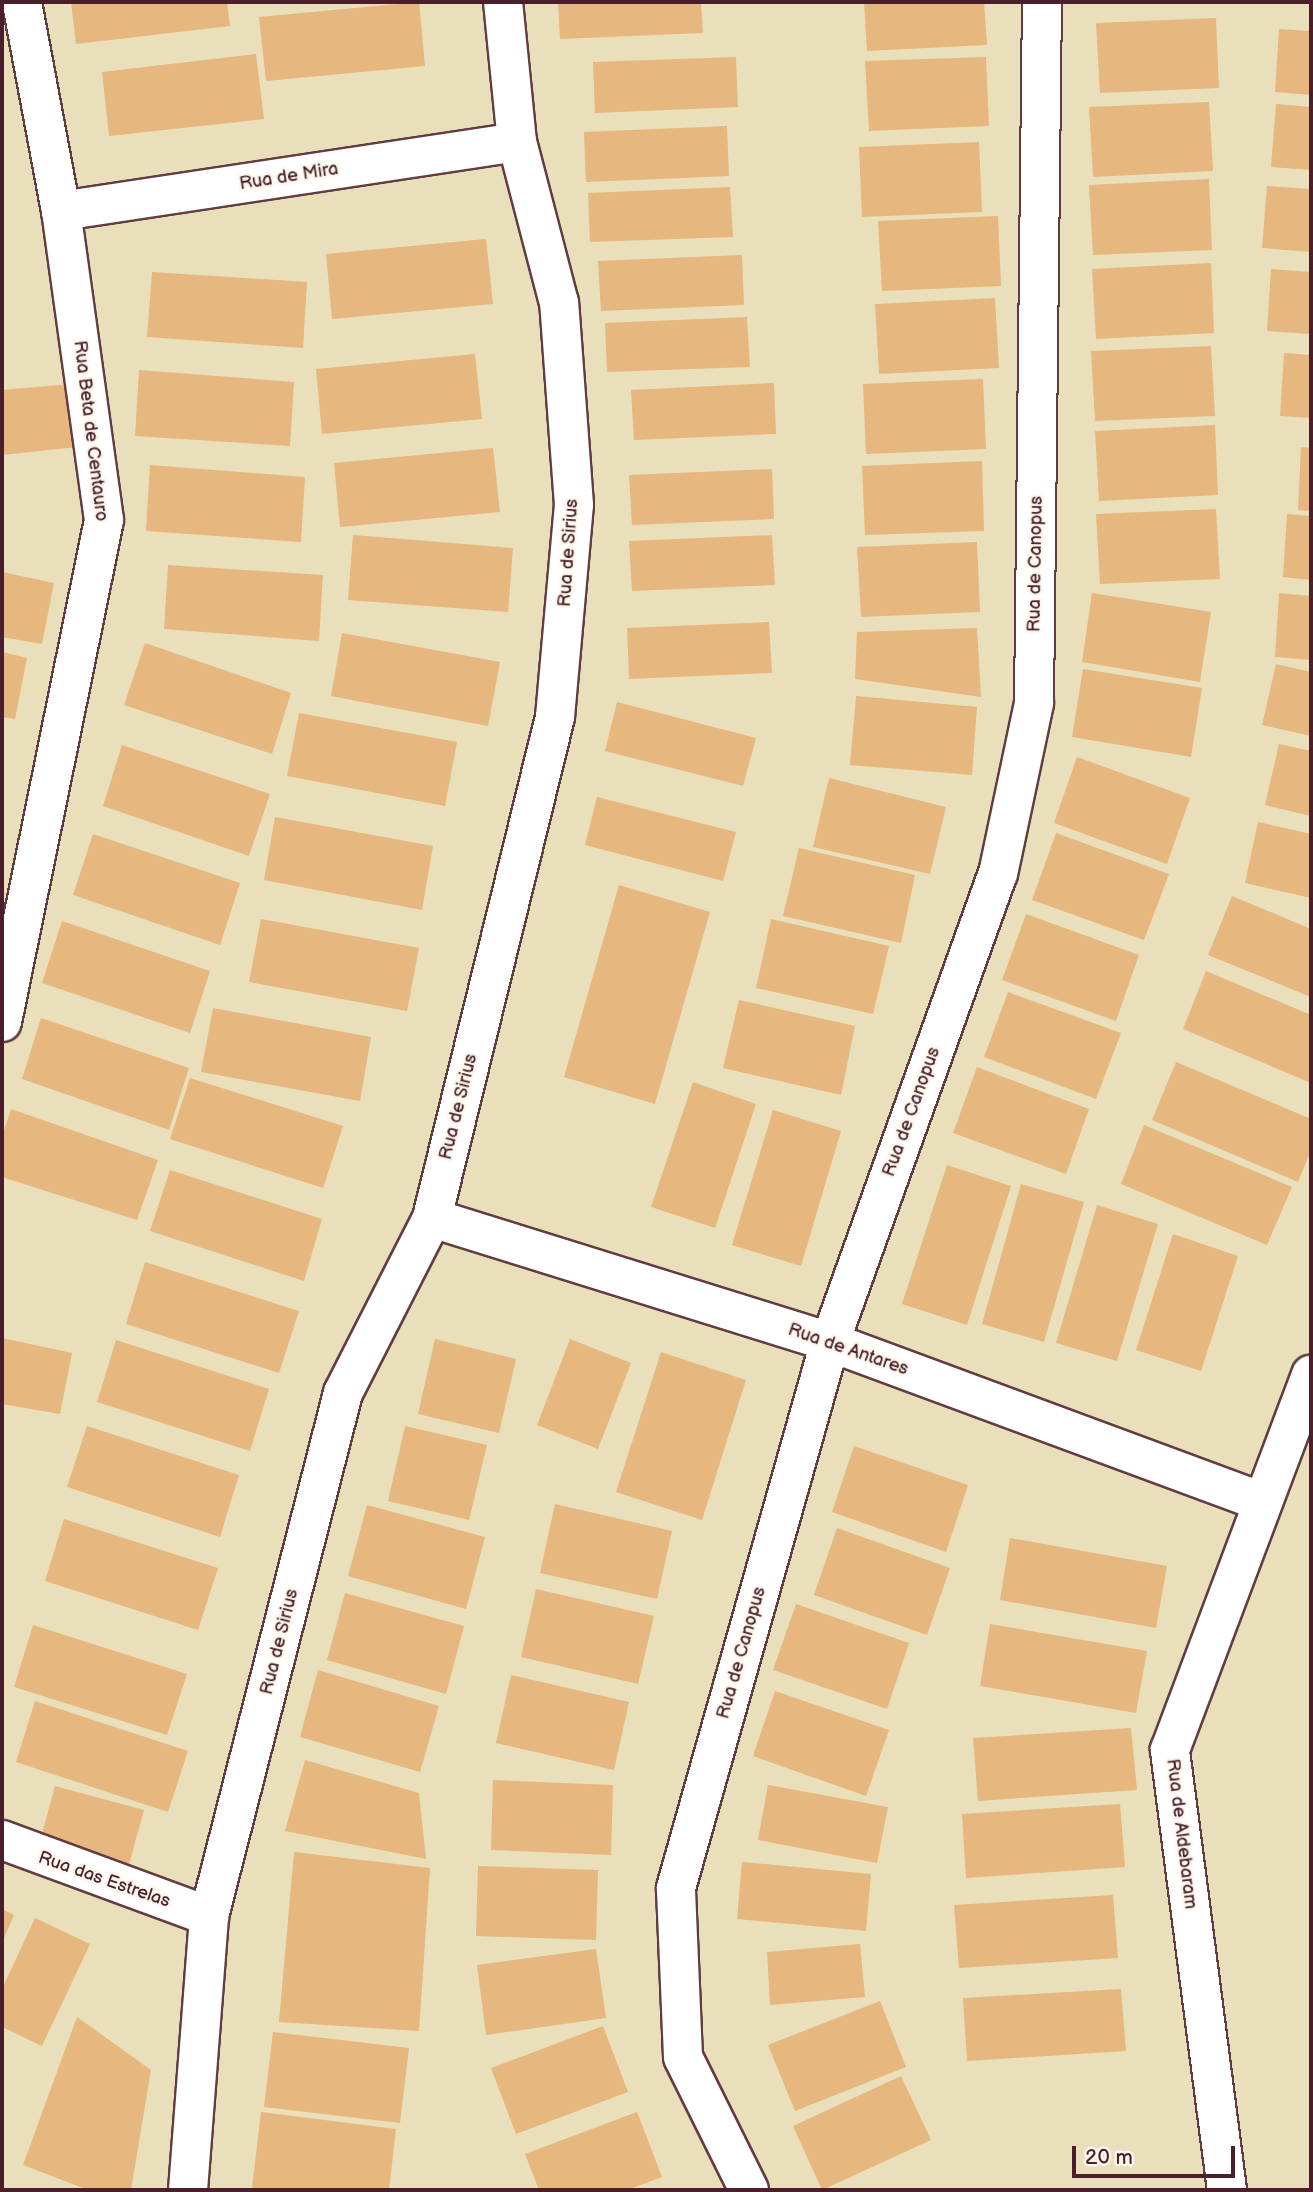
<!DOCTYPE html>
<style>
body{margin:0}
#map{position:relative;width:1313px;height:2192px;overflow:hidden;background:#eadfbb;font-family:"Balsamiq Sans",sans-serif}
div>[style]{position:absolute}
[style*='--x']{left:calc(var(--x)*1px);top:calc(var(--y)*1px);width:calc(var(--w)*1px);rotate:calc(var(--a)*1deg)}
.building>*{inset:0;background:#e6b77e}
.roads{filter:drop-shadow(2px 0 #623c41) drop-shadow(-2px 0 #623c41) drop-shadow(0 2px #623c41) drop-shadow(0 -2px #623c41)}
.street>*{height:38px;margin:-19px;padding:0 19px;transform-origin:19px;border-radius:19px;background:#fff}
span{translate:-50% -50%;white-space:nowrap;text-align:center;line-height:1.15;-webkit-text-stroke:5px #fbf7ec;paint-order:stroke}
.street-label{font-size:18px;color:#4a1f2b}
.frame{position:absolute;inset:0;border:4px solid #4a1f2b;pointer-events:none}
.scale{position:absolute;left:1072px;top:2146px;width:163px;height:32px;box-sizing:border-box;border:4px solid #4a1f2b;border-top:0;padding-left:9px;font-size:21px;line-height:24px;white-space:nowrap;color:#4a1f2b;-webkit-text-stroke:5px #fbf7ec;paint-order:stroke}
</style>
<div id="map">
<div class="building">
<div style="clip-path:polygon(71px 2px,227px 2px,230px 26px,76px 44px)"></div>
<div style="clip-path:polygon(419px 2px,425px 66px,266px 81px,259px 17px)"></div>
<div style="clip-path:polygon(558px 2px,701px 2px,703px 33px,560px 39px)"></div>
<div style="clip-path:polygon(864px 2px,984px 2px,987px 45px,867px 51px)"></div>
<div style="clip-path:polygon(1216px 18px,1219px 88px,1100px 93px,1096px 23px)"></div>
<div style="clip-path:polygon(1279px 29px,1311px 31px,1311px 95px,1275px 92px)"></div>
<div style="clip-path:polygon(256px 54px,264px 119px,109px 136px,102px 72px)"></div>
<div style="clip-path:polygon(736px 57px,738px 107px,595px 113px,593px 62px)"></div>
<div style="clip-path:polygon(986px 57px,989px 126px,869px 131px,865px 61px)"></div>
<div style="clip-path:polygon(1209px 102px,1213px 171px,1093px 177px,1089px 107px)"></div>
<div style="clip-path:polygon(1276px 104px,1311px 107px,1311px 170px,1271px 167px)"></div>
<div style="clip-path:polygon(727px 126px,729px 176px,586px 182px,584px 132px)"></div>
<div style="clip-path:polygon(979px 142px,982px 212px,862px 217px,859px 147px)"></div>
<div style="clip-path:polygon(1209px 179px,1212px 250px,1093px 255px,1089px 185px)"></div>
<div style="clip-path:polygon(1267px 186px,1311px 189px,1311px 252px,1262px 248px)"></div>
<div style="clip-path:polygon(730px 187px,733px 237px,590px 242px,588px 193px)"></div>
<div style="clip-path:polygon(998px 216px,1001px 286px,882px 291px,878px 221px)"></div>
<div style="clip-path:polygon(486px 239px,493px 304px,332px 319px,326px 254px)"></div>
<div style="clip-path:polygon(742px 255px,744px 305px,601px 311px,598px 261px)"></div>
<div style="clip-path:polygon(1211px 263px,1214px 333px,1096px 339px,1092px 269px)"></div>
<div style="clip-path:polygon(1271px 269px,1311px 272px,1311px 334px,1267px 331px)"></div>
<div style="clip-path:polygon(152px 272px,307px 282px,303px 348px,147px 337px)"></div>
<div style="clip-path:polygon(995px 298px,999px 368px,879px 374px,875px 304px)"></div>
<div style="clip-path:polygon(747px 317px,750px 367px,607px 372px,605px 323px)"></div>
<div style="clip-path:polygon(1211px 346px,1215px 416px,1095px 421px,1091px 351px)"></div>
<div style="clip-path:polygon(1284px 353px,1311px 355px,1311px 418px,1280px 416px)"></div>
<div style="clip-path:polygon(475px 354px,482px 419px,322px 434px,316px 369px)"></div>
<div style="clip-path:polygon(139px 370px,294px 382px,290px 446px,135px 436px)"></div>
<div style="clip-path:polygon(983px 379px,986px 449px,866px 454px,863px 384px)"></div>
<div style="clip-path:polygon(774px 383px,776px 434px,634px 440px,631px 390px)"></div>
<div style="clip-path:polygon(71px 384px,77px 447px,2px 455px,2px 390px)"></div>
<div style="clip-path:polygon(1215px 425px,1218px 495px,1099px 501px,1095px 431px)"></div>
<div style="clip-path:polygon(1301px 447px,1311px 448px,1311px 511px,1298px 510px)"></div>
<div style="clip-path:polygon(493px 448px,500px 512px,340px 527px,334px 463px)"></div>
<div style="clip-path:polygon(982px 461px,984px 531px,865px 535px,862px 466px)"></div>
<div style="clip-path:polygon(150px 465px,305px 477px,301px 542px,146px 531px)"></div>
<div style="clip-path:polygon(772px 469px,774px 519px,632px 525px,629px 475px)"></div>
<div style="clip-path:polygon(1216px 509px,1220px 579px,1100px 584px,1096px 514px)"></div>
<div style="clip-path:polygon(1287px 514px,1311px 516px,1311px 580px,1283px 577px)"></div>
<div style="clip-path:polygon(353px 535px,513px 548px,508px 612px,348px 600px)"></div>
<div style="clip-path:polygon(772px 535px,775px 585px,632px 591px,629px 541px)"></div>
<div style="clip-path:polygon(977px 542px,980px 612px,861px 617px,857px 547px)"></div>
<div style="clip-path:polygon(168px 565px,323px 575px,319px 641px,164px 629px)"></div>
<div style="clip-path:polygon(2px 572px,54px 583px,42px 644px,2px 637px)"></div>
<div style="clip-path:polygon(1092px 593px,1211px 612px,1200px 682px,1082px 662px)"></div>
<div style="clip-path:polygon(1279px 593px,1311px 596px,1311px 660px,1275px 657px)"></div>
<div style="clip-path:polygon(769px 622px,772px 673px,629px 679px,627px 628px)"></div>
<div style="clip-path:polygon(977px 628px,981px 697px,855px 679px,857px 632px)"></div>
<div style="clip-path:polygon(342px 633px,500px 662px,488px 726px,331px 696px)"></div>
<div style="clip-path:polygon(145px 643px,291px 693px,272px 754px,124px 705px)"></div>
<div style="clip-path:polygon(2px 652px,27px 658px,15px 719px,2px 717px)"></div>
<div style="clip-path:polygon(1276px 664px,1311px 672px,1311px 736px,1262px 725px)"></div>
<div style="clip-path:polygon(1083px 669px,1202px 688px,1191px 757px,1072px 737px)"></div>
<div style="clip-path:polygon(856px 696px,977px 707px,972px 775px,850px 765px)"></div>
<div style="clip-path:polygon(617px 702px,756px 738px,743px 786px,605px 751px)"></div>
<div style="clip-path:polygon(299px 713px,457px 742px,445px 806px,287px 776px)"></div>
<div style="clip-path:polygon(1279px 744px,1311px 751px,1311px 816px,1265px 805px)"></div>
<div style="clip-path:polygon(122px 745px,270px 794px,249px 856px,103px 806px)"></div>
<div style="clip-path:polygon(1077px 757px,1190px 798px,1167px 864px,1054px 823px)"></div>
<div style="clip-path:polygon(829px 778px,946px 807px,930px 874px,813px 847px)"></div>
<div style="clip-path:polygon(597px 797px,736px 832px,723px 881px,585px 845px)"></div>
<div style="clip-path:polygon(275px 817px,433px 846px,422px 910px,264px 880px)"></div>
<div style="clip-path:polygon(1258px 822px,1311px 834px,1311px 898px,1245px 883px)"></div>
<div style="clip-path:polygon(1056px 833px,1169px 874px,1144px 940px,1032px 900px)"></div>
<div style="clip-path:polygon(93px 834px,240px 883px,220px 945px,73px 895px)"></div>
<div style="clip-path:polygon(799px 848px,915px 875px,901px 943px,783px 916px)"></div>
<div style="clip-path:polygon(619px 885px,710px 912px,655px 1104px,564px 1077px)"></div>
<div style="clip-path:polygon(1232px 896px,1311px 929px,1311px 997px,1208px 955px)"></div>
<div style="clip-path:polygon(1026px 914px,1139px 955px,1116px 1021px,1002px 980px)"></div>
<div style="clip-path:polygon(261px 919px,419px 948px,407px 1011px,249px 982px)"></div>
<div style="clip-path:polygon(771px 919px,889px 946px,873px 1014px,756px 988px)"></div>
<div style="clip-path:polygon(62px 921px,210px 971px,190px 1033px,42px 983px)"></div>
<div style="clip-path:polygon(1206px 971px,1311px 1015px,1311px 1083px,1183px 1029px)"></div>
<div style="clip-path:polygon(1008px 992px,1121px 1033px,1096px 1099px,984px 1057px)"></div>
<div style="clip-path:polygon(739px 1000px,855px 1026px,841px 1095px,723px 1068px)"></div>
<div style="clip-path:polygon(213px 1008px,371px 1037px,360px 1101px,201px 1072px)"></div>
<div style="clip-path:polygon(41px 1018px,189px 1068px,169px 1130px,22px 1079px)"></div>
<div style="clip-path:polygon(1176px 1062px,1311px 1119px,1311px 1150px,1298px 1182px,1152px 1120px)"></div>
<div style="clip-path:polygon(977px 1067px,1089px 1109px,1066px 1174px,953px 1133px)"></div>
<div style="clip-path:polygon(190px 1078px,343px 1126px,323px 1188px,170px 1139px)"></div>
<div style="clip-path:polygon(693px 1082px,756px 1104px,715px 1228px,651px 1207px)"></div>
<div style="clip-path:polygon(11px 1109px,158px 1160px,137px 1220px,2px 1177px,2px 1137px)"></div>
<div style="clip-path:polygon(773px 1110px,841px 1131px,801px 1266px,732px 1245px)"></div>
<div style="clip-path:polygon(1144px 1125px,1292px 1187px,1267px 1245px,1121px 1184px)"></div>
<div style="clip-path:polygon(947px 1165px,1011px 1186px,967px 1325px,902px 1304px)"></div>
<div style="clip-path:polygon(170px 1170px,322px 1219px,304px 1281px,150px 1231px)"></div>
<div style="clip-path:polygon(1021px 1184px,1084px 1202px,1044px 1342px,982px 1324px)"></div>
<div style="clip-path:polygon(1097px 1205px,1158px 1224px,1117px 1361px,1056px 1343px)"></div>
<div style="clip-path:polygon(1173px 1234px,1238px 1256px,1201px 1371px,1136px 1350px)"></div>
<div style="clip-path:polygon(145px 1262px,299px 1311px,279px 1373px,126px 1324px)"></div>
<div style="clip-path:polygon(2px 1338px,72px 1353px,60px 1414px,2px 1404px)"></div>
<div style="clip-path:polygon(435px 1339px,516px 1359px,499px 1433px,418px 1414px)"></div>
<div style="clip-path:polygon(570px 1339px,631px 1363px,598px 1449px,537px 1425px)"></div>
<div style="clip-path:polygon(116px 1340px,269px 1389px,250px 1451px,97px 1402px)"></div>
<div style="clip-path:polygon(661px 1352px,746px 1380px,702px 1520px,616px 1492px)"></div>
<div style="clip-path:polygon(87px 1426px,239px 1475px,220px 1537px,67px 1487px)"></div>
<div style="clip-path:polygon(405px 1426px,487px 1445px,469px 1520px,388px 1501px)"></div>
<div style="clip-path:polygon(854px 1446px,968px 1485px,946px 1552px,832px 1512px)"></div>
<div style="clip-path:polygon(555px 1504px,672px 1531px,657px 1599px,540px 1573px)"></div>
<div style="clip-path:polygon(367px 1505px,485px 1537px,466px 1609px,348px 1576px)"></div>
<div style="clip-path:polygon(64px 1519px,218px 1568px,198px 1630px,45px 1581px)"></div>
<div style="clip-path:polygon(837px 1528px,950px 1568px,927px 1635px,814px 1595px)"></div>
<div style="clip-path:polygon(1010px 1538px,1167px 1566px,1156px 1628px,1000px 1600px)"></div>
<div style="clip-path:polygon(536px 1589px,654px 1616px,638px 1684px,521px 1657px)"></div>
<div style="clip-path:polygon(345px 1593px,464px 1626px,446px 1694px,327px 1660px)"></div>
<div style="clip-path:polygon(796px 1604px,909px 1643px,887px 1709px,773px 1670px)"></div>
<div style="clip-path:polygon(990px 1624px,1147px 1651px,1136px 1713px,980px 1686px)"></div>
<div style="clip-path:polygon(33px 1625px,187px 1674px,167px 1735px,14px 1687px)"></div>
<div style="clip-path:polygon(318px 1670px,439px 1706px,420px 1772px,300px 1737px)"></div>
<div style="clip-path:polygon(511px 1675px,629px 1702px,614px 1770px,496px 1743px)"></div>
<div style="clip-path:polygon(775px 1691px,889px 1730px,866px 1796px,753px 1756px)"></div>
<div style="clip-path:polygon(35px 1701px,188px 1751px,168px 1812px,16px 1762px)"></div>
<div style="clip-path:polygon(1131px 1728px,1137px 1790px,978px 1801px,973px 1738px)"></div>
<div style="clip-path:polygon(305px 1760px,419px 1793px,426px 1859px,285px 1831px)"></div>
<div style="clip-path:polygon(493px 1780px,613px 1785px,611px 1855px,491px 1850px)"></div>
<div style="clip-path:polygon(768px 1785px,888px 1807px,877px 1863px,758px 1840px)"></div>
<div style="clip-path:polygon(55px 1786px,144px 1810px,127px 1872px,38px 1848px)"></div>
<div style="clip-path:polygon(1120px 1804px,1125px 1867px,966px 1878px,962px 1814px)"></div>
<div style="clip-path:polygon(294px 1852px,430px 1868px,419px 2031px,279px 2022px)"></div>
<div style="clip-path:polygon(742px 1862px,871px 1874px,866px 1931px,737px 1919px)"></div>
<div style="clip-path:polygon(478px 1866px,598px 1870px,596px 1940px,476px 1936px)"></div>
<div style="clip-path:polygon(1113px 1895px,1118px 1958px,959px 1968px,954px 1905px)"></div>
<div style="clip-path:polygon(2px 1909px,14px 1915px,2px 1943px)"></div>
<div style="clip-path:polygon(35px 1918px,90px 1944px,42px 2046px,2px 2027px,2px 1989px)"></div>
<div style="clip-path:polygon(860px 1944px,865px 1997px,770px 2005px,767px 1952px)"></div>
<div style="clip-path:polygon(596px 1949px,606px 2018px,486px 2035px,477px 1965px)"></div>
<div style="clip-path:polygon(1121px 1989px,1126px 2051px,967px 2061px,963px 1998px)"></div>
<div style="clip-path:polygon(880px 2001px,906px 2067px,795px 2111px,768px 2045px)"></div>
<div style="clip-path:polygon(77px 2017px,151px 2070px,131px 2190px,88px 2190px,23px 2165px)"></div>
<div style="clip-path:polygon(603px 2026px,628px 2092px,516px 2134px,491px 2068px)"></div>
<div style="clip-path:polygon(273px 2032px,409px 2048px,400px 2123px,264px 2107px)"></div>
<div style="clip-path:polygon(901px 2076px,931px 2140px,822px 2190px,793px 2126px)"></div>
<div style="clip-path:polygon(261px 2112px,396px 2129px,389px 2190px,252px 2188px)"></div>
<div style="clip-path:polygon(637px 2112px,662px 2177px,627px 2190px,539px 2190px,525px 2154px)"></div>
</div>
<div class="roads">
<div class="street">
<div style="--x:61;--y:211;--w:461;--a:-8.6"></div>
<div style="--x:2;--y:1022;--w:512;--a:-78.51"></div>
<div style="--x:104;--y:520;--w:312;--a:-97.9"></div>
<div style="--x:61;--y:211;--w:213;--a:-100.6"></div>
<div style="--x:432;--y:1218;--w:417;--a:17.3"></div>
<div style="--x:830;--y:1342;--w:458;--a:20.3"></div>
<div style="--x:2;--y:1840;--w:221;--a:20.2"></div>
<div style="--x:188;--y:2190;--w:275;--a:-85.6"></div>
<div style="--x:209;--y:1916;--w:540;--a:-75.63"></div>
<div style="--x:343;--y:1393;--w:196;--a:-63"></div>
<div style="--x:432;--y:1218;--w:516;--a:-76.21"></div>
<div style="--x:555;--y:717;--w:213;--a:-84.9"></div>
<div style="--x:574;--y:505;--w:203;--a:-94.2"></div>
<div style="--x:559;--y:303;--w:166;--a:-104.6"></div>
<div style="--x:517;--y:142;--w:141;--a:-95.7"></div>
<div style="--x:749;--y:2190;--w:148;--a:-116.4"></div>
<div style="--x:683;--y:2057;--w:169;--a:-92.4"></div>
<div style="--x:676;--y:1888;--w:567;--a:-74.25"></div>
<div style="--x:830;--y:1342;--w:497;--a:-70.3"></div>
<div style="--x:998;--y:874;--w:175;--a:-78.1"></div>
<div style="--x:1034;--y:703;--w:701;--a:-89.35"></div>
<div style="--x:1227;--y:2190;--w:444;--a:-97.4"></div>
<div style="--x:1170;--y:1750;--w:401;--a:-69.4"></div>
</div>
</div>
<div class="street-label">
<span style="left:289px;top:177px;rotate:-9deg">Rua de Mira</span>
<span style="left:90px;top:431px;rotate:83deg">Rua Beta de Centauro</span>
<span style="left:569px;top:553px;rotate:-86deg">Rua de Sirius</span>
<span style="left:1036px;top:564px;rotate:-89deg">Rua de Canopus</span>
<span style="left:459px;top:1107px;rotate:-76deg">Rua de Sirius</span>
<span style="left:912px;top:1112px;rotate:-70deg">Rua de Canopus</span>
<span style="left:848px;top:1350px;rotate:19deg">Rua de Antares</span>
<span style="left:280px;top:1642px;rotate:-76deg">Rua de Sirius</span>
<span style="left:742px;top:1653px;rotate:-74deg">Rua de Canopus</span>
<span style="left:1181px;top:1834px;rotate:83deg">Rua de Aldebaram</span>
<span style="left:104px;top:1880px;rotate:19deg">Rua das Estrelas</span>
</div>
<div class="frame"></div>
<div class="scale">20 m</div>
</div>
